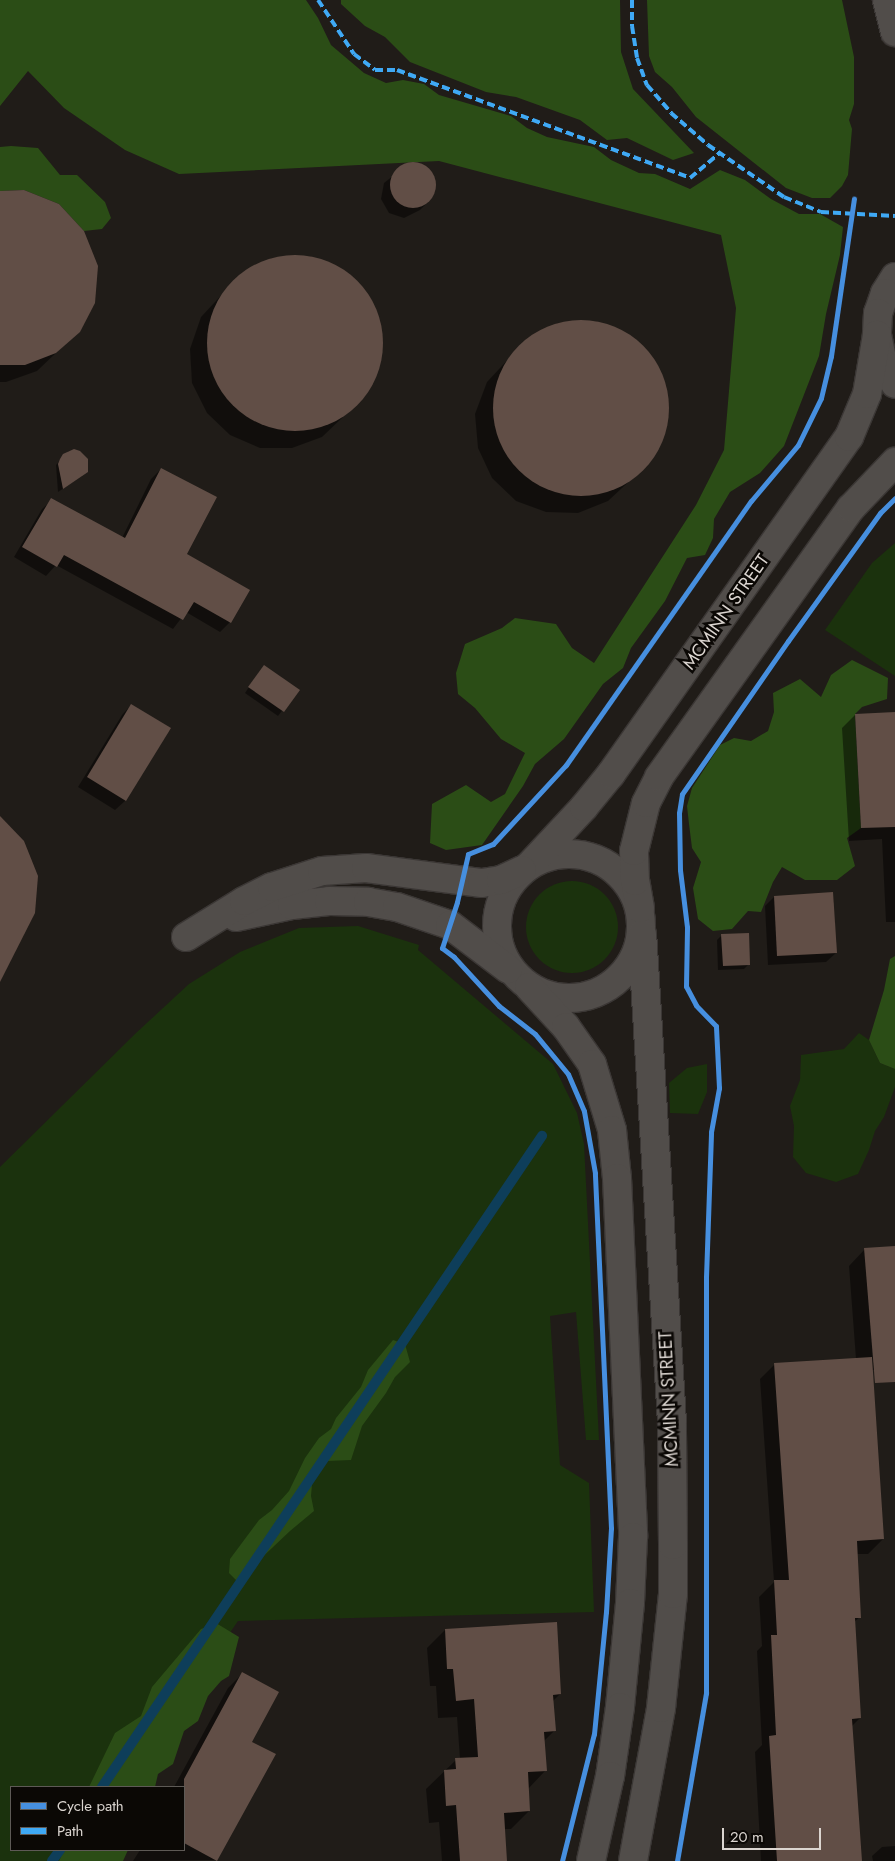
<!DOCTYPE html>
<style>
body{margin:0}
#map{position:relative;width:895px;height:1861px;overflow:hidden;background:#201c18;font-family:Jost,sans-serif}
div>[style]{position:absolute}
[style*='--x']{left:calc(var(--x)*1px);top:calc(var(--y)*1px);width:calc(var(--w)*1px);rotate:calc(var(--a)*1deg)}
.green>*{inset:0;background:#1b320d}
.round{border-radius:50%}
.forest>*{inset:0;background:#2b4d16}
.shadow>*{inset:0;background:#0007}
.stream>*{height:10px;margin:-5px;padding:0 5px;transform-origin:5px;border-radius:5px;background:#0e3e5a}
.building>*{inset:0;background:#614e46}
.roads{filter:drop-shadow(1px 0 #3b3735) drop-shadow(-1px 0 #3b3735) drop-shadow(0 1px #3b3735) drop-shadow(0 -1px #3b3735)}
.minor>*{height:28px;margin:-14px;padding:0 14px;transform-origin:14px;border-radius:14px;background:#514d4a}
.minor>.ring{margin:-14px;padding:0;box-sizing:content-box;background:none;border:28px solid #514d4a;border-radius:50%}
.quiet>*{height:4px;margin-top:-2px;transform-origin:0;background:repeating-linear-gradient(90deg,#3fa9f5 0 8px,transparent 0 12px)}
.cycleway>*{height:5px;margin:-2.5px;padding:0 2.5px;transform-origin:2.5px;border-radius:2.5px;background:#468fdf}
span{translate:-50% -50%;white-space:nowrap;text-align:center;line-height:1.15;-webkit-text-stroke:5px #0b0805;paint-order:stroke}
.street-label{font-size:18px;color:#dbd5d0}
.legend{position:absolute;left:10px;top:1786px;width:175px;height:65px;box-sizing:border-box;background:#0b0805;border:1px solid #5e5a56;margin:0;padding:6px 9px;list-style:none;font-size:15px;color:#dbd5d0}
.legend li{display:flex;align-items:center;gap:10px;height:25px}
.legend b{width:25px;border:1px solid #5e5a56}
.scale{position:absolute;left:722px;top:1828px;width:99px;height:22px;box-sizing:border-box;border:2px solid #dbd5d0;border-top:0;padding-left:6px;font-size:15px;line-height:18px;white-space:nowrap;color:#dbd5d0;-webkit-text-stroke:4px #0b0805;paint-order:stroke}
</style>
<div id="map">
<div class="green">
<div style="clip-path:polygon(895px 543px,895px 676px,825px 630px,872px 563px)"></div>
<div class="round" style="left:526px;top:881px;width:92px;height:92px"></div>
<div style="clip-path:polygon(358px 926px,419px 945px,418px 950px,553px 1064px,577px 1113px,584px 1144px,599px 1440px,586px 1440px,576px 1312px,550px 1316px,560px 1465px,589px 1483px,594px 1612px,238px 1621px,196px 1682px,135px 1787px,11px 1787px,11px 1850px,99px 1850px,93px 1861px,0 1861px,0 1167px,136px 1033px,189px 984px,240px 952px,299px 928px)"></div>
<div style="clip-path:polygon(859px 1033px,869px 1040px,880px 1063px,895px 1069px,895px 1087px,884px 1117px,875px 1131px,869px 1150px,858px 1174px,836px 1182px,806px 1173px,793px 1157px,794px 1126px,790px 1106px,800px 1080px,801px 1055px,844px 1049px)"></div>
<div style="clip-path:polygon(707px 1064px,707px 1092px,698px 1114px,670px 1113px,669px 1083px,687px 1068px)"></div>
</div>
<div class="forest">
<div style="clip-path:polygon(0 0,306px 0,318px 18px,331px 45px,364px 73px,386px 83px,403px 80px,424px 84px,439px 95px,511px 116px,527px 128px,547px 137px,594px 147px,611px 160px,639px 173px,655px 174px,690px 189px,720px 170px,745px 180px,771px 199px,799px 214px,820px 214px,843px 227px,840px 255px,826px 314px,819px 356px,784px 446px,760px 473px,730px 492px,714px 519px,713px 538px,705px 555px,687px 558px,665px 601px,631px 648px,623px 668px,603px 684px,564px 739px,535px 764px,523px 786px,482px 845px,446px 850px,430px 843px,432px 804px,466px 785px,491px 802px,505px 794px,525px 753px,501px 739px,475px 708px,458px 694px,456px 673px,465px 644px,502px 628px,515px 618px,556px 624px,572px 648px,594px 663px,696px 505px,724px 450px,736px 308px,721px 235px,439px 161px,179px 174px,125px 150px,64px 108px,28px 71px,0 106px)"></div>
<div style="clip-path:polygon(341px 0,620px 0,621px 52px,633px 89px,694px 153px,673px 160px,627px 138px,607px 140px,580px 120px,516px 97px,486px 92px,410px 62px,385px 37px,365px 26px,341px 4px)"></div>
<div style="clip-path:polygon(647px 0,842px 0,854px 57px,854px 104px,849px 120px,852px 129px,848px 175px,842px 186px,830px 198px,812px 198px,786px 188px,696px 117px,672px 87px,655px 72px,649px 56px)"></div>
<div style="clip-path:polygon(11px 146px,38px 148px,60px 175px,77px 175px,105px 202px,111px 218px,102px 229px,84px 231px,59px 204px,24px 190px,0 191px,0 147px)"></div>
<div style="clip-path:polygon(852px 660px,888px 678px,887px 699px,862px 707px,855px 714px,861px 828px,847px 838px,855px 866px,837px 880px,805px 880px,782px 867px,773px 882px,761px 912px,748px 911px,732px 929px,713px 931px,698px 919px,693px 888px,701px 862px,692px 848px,689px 824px,687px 806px,692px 788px,720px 745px,734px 738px,751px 741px,768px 731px,774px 712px,773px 693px,800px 679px,821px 697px,831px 675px)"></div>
<div style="clip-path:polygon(895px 956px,895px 1069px,880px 1063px,869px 1040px,884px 990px,890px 959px)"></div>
<div style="clip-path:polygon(393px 1340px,405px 1344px,410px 1362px,395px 1377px,386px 1393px,362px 1426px,351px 1460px,327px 1461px,313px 1473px,311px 1496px,314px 1511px,290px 1531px,237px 1581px,229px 1573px,230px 1559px,259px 1520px,272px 1510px,289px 1491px,305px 1458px,319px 1438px,331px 1429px,336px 1418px,361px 1387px,368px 1370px)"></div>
<div style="clip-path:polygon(216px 1623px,239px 1637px,229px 1676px,221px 1681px,208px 1696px,198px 1721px,184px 1731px,173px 1764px,158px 1774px,155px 1787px,89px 1787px,115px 1733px,141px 1716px,152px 1687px,201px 1629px)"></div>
<div style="clip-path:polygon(64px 1850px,128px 1850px,123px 1861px,59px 1861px)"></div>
</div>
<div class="shadow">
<div style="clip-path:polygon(408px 164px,417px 164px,426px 167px,432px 174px,435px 183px,434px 193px,430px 200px,420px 210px,404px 218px,389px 213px,381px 199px,384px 183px)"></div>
<div style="clip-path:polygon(0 192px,79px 331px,37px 371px,6px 382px,0 382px)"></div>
<div style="clip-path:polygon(309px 256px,344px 270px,369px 297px,382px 331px,379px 368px,365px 396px,322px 437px,292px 448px,260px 448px,230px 435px,207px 413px,192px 383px,190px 349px,201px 317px,242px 273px,272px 258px)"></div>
<div style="clip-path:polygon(595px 321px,629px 335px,655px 362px,668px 396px,665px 433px,650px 462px,608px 501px,578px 513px,546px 512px,516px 501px,492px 478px,478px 448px,475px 414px,487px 382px,528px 338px,558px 323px)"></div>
<div style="clip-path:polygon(69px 451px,82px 476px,58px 492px,56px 465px)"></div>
<div style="clip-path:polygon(161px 469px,186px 555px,230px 622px,220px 632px,186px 612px,173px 629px,56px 565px,46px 576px,14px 557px,42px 509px,52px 500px,122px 538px,151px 479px)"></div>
<div style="clip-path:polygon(260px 671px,298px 690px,278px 716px,245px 693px)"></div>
<div style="clip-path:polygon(131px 705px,169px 729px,125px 801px,115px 810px,78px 787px,122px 715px)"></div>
<div style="clip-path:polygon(895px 713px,895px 922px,886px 922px,882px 839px,849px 841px,842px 728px,855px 715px)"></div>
<div style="clip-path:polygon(774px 897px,836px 953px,826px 962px,768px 965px,765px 906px)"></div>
<div style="clip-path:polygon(721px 936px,749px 964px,744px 969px,718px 970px,717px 940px)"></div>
<div style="clip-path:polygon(895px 1247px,895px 1368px,871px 1370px,883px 1539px,868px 1554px,856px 1554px,860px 1617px,854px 1622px,860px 1718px,852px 1726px,861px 1861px,761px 1861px,755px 1752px,762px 1745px,757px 1651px,762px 1646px,759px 1597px,774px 1582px,760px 1379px,775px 1364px,856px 1359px,849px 1266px,865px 1249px)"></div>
<div style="clip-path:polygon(445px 1630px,560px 1694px,552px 1702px,554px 1731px,543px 1742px,545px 1771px,528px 1789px,529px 1811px,511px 1829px,504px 1829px,506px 1861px,442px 1861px,439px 1822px,429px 1823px,426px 1789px,456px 1760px,460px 1759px,457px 1717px,438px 1718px,436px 1686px,430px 1686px,427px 1648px)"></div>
<div style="clip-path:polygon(242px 1674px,250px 1742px,216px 1860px,133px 1861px,140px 1850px,184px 1850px,184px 1787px,174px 1787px,228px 1688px)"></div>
<div style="clip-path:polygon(895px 1846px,895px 1861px,873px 1861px,872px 1856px,882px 1847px)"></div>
</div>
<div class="stream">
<div style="--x:102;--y:1787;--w:786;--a:-55.95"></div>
<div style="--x:52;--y:1861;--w:14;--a:-54"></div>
</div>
<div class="building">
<div class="round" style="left:390px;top:162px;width:46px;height:46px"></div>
<div style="clip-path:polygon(24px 190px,59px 204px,84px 231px,98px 266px,95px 303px,80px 332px,56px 353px,25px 365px,0 365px,0 191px)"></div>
<div class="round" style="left:207px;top:255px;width:176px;height:176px"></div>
<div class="round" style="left:493px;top:320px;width:176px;height:176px"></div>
<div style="clip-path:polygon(74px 449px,80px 451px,88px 459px,88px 472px,63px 489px,58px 464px,60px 459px,63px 454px)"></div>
<div style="clip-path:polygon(161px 468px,217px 497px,187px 554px,250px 590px,231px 623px,194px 602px,183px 620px,64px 555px,57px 567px,22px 547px,51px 498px,125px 538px)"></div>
<div style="clip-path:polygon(264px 665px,300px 690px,284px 712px,248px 687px)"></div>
<div style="clip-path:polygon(131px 704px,171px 728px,126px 801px,87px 777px)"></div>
<div style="clip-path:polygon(895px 712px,895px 827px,861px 828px,855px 714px)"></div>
<div style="clip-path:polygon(0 816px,24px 841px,38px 876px,35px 913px,0 982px)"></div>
<div style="clip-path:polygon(833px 892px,837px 953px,777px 956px,774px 896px)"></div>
<div style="clip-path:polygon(749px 933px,750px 965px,723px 966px,721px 934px)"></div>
<div style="clip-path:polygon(895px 1246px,895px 1382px,875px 1383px,864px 1248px)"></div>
<div style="clip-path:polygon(872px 1357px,884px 1539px,857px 1541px,861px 1618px,855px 1618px,861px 1718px,852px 1719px,862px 1861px,777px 1861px,769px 1736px,776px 1735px,771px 1635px,777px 1635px,774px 1580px,789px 1580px,774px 1363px)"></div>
<div style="clip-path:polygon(557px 1622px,561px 1694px,553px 1695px,556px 1731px,544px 1732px,547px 1771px,528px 1772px,530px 1811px,504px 1813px,507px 1861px,460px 1861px,456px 1805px,446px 1806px,444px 1770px,456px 1769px,455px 1758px,478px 1757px,474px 1699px,456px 1701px,453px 1669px,447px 1669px,445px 1629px)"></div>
<div style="clip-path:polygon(242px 1672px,279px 1692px,252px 1742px,276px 1754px,217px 1861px,184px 1843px,184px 1779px)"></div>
</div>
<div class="roads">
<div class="minor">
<div style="--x:887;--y:0;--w:33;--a:76"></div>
<div style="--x:895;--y:277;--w:19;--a:122"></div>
<div style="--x:885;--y:293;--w:21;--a:109"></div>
<div style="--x:878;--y:313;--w:22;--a:93"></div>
<div style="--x:877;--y:335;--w:29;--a:78"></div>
<div style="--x:883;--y:363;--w:24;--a:60"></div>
<div class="ring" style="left:497px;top:854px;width:116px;height:116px"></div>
<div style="--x:530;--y:865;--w:79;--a:-47"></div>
<div style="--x:584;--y:807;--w:43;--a:-50.7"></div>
<div style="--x:611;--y:774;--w:413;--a:-54.8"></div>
<div style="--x:849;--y:437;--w:47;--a:-67.3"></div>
<div style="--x:867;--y:394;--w:60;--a:-80.4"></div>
<div style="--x:640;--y:908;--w:27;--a:-100"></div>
<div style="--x:635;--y:881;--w:30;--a:-92"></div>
<div style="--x:634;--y:851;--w:49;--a:-76"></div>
<div style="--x:646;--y:803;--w:29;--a:-63"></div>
<div style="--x:659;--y:777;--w:330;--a:-54.5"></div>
<div style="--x:851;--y:508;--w:64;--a:-46.3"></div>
<div style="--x:236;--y:917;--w:57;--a:-12.1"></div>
<div style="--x:292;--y:905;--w:37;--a:-6"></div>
<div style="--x:329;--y:901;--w:39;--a:1"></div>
<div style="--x:368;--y:902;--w:29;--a:10"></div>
<div style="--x:397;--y:907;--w:56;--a:18.8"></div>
<div style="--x:450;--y:925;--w:73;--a:37.2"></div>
<div style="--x:186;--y:937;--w:68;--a:-31.8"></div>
<div style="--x:244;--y:901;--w:31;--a:-27"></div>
<div style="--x:272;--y:887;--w:52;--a:-17.7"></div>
<div style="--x:322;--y:871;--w:44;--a:-3.9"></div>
<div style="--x:366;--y:868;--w:117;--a:7.4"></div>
<div style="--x:482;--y:883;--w:19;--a:-9"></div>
<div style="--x:501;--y:880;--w:23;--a:-25"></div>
<div style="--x:529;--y:987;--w:54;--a:47.2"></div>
<div style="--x:566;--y:1027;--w:45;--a:54.9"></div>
<div style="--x:592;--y:1064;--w:69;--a:73.1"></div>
<div style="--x:612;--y:1130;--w:48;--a:84.1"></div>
<div style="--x:617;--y:1178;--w:359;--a:87.4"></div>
<div style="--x:633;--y:1537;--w:66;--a:92.6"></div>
<div style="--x:630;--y:1603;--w:104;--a:95.5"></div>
<div style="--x:620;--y:1707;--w:70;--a:98.2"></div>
<div style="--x:610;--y:1776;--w:87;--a:102.6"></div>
<div style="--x:633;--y:1861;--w:156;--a:-79.6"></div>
<div style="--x:661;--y:1708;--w:115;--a:-84"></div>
<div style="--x:673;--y:1594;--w:49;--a:-90"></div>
<div style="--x:673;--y:1545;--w:123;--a:-90.5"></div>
<div style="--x:672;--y:1422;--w:488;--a:-93.5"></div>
</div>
</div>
<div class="quiet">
<div style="--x:318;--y:0;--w:65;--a:56.3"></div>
<div style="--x:354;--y:54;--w:26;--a:37"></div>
<div style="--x:375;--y:70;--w:22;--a:0"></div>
<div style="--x:397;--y:70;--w:312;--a:20.2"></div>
<div style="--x:690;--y:178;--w:38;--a:-40"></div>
<div style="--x:632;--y:0;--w:26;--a:90"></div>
<div style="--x:632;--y:26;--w:32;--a:81"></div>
<div style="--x:637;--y:58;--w:29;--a:70"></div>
<div style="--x:647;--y:85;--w:37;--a:49"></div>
<div style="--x:671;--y:113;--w:49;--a:40.9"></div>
<div style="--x:708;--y:145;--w:92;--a:34.4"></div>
<div style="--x:784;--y:197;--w:40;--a:22"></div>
<div style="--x:821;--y:212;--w:74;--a:3.1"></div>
</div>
<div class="cycleway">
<div style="--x:562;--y:1861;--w:131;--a:-75.9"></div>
<div style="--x:594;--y:1734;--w:123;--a:-84.4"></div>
<div style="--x:606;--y:1612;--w:84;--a:-86.6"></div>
<div style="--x:611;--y:1528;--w:355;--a:-92.6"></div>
<div style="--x:595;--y:1173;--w:63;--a:-100.1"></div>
<div style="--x:584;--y:1111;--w:40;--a:-113.4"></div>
<div style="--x:568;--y:1074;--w:52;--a:-129.5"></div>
<div style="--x:535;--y:1034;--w:46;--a:-142.1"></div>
<div style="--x:499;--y:1006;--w:67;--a:-132.6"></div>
<div style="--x:454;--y:957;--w:15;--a:-143"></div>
<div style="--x:442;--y:948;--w:48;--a:-71.9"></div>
<div style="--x:457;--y:902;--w:49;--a:-77.1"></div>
<div style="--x:468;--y:854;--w:27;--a:-22"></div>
<div style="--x:493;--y:844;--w:108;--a:-47.3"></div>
<div style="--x:566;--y:765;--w:322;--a:-55"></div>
<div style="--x:751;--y:501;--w:73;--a:-50"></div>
<div style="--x:798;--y:445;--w:52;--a:-63.9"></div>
<div style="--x:821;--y:398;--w:43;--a:-76.6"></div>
<div style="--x:831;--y:356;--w:159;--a:-81.7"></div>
<div style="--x:677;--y:1861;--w:170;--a:-80.2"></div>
<div style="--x:706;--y:1693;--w:416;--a:-90"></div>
<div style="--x:706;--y:1277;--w:145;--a:-88"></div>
<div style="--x:711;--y:1132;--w:45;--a:-79.7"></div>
<div style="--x:719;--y:1088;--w:62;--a:-92.8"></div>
<div style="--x:716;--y:1026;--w:29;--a:-134"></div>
<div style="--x:696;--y:1005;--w:21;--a:-118"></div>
<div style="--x:686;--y:986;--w:59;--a:-89"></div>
<div style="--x:687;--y:927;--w:57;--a:-97"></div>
<div style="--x:680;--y:870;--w:57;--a:-91"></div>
<div style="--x:679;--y:813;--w:19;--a:-81"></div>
<div style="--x:682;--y:794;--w:186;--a:-55.3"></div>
<div style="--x:788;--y:641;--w:158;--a:-54.3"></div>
<div style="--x:880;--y:513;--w:21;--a:-45"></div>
</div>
<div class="street-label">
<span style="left:726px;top:612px;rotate:-55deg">MCMINN STREET</span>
<span style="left:669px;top:1399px;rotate:-93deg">MCMINN STREET</span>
</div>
<ul class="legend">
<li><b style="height:6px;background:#468fdf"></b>Cycle path</li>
<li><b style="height:6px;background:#3fa9f5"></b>Path</li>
</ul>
<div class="scale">20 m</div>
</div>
